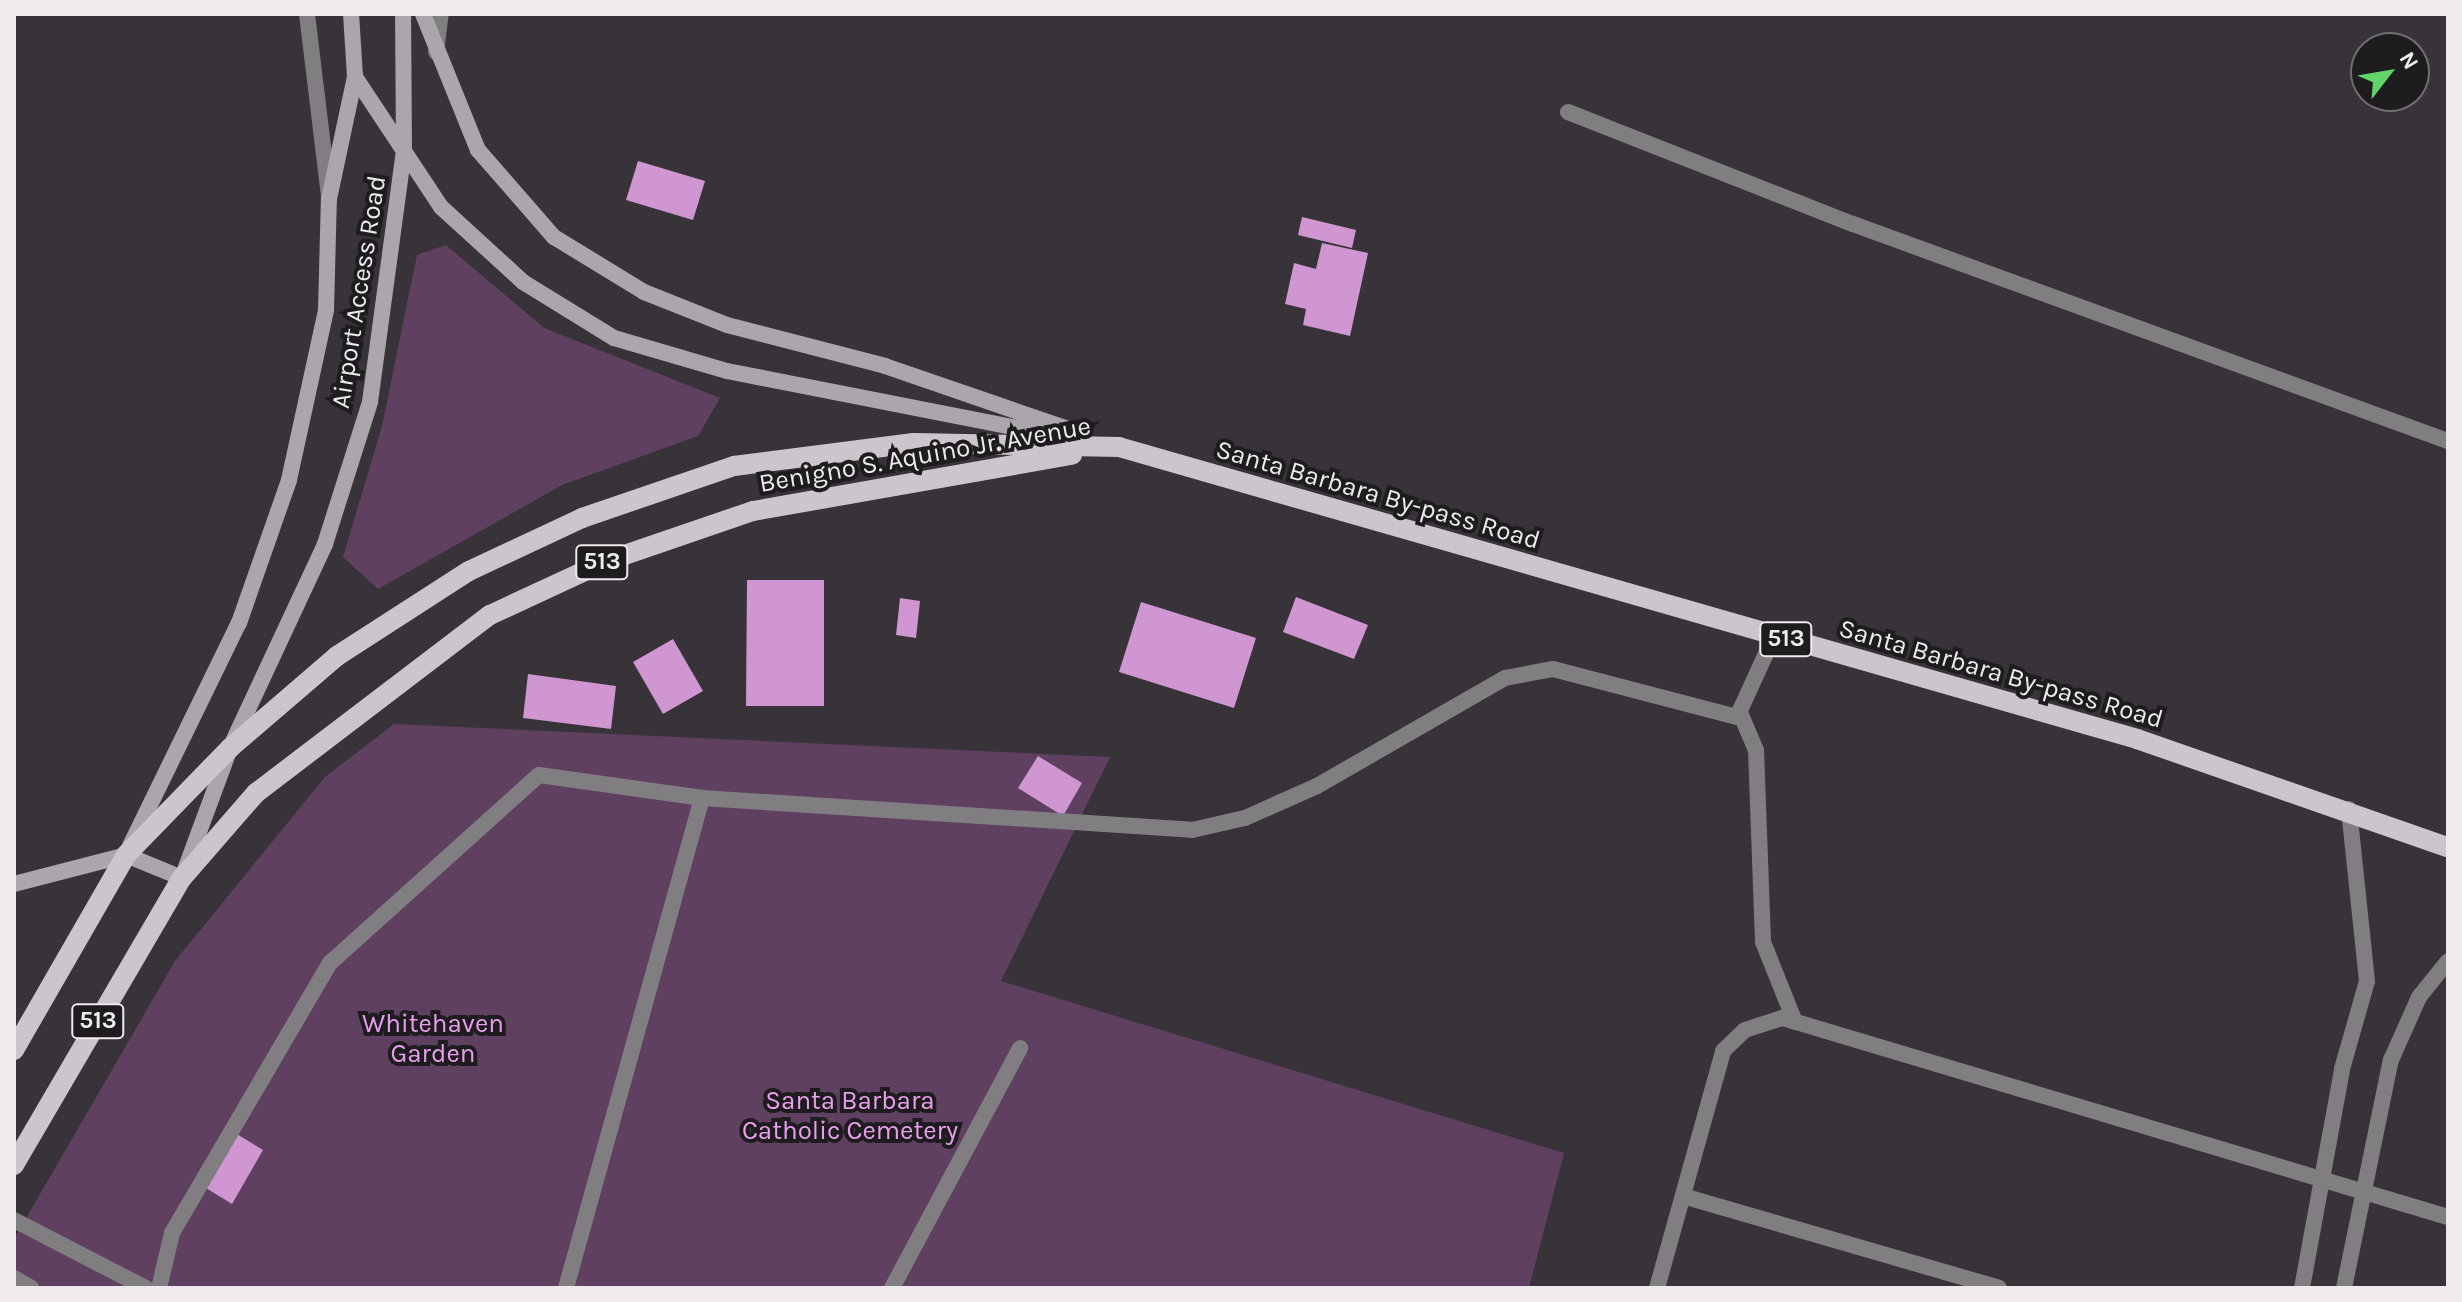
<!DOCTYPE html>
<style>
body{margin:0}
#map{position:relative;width:2462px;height:1302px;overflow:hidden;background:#383339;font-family:Karla,sans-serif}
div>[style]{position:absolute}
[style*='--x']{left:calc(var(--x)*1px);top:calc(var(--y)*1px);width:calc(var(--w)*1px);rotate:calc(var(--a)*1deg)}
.green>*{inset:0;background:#5f4061}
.building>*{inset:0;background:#cf96d2}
.service>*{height:16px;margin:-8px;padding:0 8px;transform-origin:8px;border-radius:8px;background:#817e81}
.minor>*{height:16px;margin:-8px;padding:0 8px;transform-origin:8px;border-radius:8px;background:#817e81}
.secondary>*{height:16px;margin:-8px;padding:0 8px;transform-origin:8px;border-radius:8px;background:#aba6ab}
.primary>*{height:20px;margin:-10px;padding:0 10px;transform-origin:10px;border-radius:10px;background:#ccc6cc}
span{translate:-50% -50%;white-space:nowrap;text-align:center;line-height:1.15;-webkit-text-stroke:8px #1e1c1e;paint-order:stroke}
.shield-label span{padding:2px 6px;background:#1e1c1e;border:2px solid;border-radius:6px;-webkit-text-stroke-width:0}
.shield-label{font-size:24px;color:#eeeaee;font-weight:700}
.street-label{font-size:26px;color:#eeeaee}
.park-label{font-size:26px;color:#ea9fee}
.frame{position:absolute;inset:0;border:16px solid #eeeaee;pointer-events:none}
.north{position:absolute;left:2350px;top:32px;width:80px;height:80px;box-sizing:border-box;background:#1e1c1e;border:2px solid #716e71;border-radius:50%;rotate:59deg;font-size:22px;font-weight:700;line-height:32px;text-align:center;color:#eeeaee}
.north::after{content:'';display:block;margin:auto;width:28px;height:36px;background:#62d469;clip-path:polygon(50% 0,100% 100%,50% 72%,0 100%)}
</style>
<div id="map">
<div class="green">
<div style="clip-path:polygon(446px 245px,544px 328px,720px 398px,698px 436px,562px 485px,378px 589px,343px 557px,382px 426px,417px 255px)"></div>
<div style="clip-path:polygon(394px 724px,1110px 757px,1001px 981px,1564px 1153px,1529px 1288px,14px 1288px,14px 1239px,175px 961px,325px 777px)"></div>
</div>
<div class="building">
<div style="clip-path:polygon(638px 161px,705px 181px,693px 220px,626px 200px)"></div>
<div style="clip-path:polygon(1302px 217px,1356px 230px,1352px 248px,1298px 235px)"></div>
<div style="clip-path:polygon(1322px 243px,1368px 253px,1350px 336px,1303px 325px,1306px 309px,1285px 304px,1294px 263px,1316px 269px)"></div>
<div style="clip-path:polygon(747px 580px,824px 580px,824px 706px,746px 706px)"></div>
<div style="clip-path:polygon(1296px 597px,1368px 625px,1354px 659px,1283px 632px)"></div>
<div style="clip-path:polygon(900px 598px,920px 601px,916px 638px,896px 635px)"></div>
<div style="clip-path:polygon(1141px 602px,1256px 638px,1234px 708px,1119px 672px)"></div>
<div style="clip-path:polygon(673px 639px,703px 691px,663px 714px,633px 662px)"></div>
<div style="clip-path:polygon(528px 674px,616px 686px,611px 729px,523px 718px)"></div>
<div style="clip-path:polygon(1038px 756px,1082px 783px,1063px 816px,1018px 788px)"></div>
<div style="clip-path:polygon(232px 1131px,263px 1150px,232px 1204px,201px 1185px)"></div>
</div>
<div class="service">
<div style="--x:307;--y:14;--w:182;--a:83.1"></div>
<div style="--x:436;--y:52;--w:38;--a:-83"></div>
<div style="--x:1741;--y:715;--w:38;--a:67"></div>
<div style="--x:1756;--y:750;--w:192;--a:87.9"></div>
<div style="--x:1763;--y:942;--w:86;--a:68.2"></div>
<div style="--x:14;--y:1220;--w:148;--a:27.3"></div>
<div style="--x:14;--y:1278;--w:20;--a:30"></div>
<div style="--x:159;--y:1288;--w:57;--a:-76.7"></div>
<div style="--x:172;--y:1233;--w:313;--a:-59.7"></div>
<div style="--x:330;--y:963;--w:281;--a:-42"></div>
<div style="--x:539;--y:775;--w:165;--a:8"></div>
<div style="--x:702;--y:798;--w:491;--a:3.7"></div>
<div style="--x:1192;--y:830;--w:54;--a:-12.8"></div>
<div style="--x:1245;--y:818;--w:79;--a:-24"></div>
<div style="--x:1317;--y:786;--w:217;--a:-29.9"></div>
<div style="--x:1505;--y:678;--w:49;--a:-10.6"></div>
<div style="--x:1553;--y:669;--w:190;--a:14.6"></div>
<div style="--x:1737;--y:717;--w:89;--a:-65.4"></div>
<div style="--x:566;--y:1288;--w:509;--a:-74.49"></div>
<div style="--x:892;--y:1288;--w:272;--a:-61.9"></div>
</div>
<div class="minor">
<div style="--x:1568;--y:112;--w:306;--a:21.5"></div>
<div style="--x:1853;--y:224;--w:633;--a:20.04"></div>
<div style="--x:1683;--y:1196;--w:329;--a:16.2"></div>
<div style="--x:1657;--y:1288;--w:246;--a:-74.4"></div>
<div style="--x:1723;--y:1051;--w:30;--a:-44"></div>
<div style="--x:1745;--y:1030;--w:40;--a:-18"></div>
<div style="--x:1783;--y:1018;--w:694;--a:16.66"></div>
<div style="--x:2302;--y:1288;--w:223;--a:-79.6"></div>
<div style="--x:2342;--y:1069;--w:91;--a:-74.1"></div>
<div style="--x:2367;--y:981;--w:173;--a:-96"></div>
<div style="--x:2344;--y:1288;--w:233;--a:-78.4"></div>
<div style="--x:2391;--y:1060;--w:69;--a:-66"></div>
<div style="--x:2419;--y:997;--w:46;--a:-51.1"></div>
</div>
<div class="secondary">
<div style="--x:423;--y:14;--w:147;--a:68"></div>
<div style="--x:478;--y:150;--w:116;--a:48.9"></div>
<div style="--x:554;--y:237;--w:105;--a:31.4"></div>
<div style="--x:644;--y:292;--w:89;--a:21.7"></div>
<div style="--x:727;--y:325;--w:163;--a:14.5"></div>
<div style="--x:885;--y:366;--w:194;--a:19"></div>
<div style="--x:355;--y:77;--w:156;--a:56.5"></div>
<div style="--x:441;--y:207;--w:111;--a:42.4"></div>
<div style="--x:523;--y:282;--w:107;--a:31.6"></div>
<div style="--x:614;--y:338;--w:118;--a:16.3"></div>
<div style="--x:727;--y:371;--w:355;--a:11.1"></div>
<div style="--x:130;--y:846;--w:248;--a:-64"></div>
<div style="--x:239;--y:623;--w:151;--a:-70.7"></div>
<div style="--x:289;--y:480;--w:174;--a:-77.7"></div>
<div style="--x:326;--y:310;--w:111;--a:-88.5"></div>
<div style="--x:329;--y:199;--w:125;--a:-78"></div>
<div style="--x:355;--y:77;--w:63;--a:-93.6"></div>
<div style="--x:14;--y:884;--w:116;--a:-14.5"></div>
<div style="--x:126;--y:855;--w:61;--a:22.3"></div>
<div style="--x:182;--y:878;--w:139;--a:-69.7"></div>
<div style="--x:230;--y:748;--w:225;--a:-65"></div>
<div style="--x:325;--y:544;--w:149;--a:-72.4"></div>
<div style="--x:370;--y:402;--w:254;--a:-82.3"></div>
<div style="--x:404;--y:150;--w:136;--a:-90.4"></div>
</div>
<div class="primary">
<div style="--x:14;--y:1050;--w:225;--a:-60.1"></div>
<div style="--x:126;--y:855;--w:149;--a:-45.8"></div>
<div style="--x:230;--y:748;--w:141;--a:-40.7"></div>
<div style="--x:337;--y:656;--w:157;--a:-32.8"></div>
<div style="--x:469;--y:571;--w:125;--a:-25.1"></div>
<div style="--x:582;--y:518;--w:161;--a:-18.9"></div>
<div style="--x:734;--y:466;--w:181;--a:-7.3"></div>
<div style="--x:914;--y:443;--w:205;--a:1.1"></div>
<div style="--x:1119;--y:447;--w:1059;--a:16"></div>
<div style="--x:2137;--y:739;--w:329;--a:19.2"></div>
<div style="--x:14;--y:1165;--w:333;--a:-59.7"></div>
<div style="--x:182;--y:878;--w:113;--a:-49"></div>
<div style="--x:256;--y:793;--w:294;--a:-37.3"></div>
<div style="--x:490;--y:615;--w:126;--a:-24.9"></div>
<div style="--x:604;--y:562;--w:157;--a:-18.9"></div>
<div style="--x:753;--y:511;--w:324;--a:-10"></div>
</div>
<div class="shield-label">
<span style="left:602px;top:562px">513</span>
<span style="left:1786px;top:639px">513</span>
<span style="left:98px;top:1021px">513</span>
</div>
<div class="street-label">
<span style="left:359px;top:292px;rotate:-81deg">Airport Access Road</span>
<span style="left:925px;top:455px;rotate:-10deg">Benigno S. Aquino Jr. Avenue</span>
<span style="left:1378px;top:495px;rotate:16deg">Santa Barbara By-pass Road</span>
<span style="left:2001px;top:674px;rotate:16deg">Santa Barbara By-pass Road</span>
</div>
<div class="park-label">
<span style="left:433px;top:1039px">Whitehaven<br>Garden</span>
<span style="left:850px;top:1116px">Santa Barbara<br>Catholic Cemetery</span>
</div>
<div class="frame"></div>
<div class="north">N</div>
</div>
